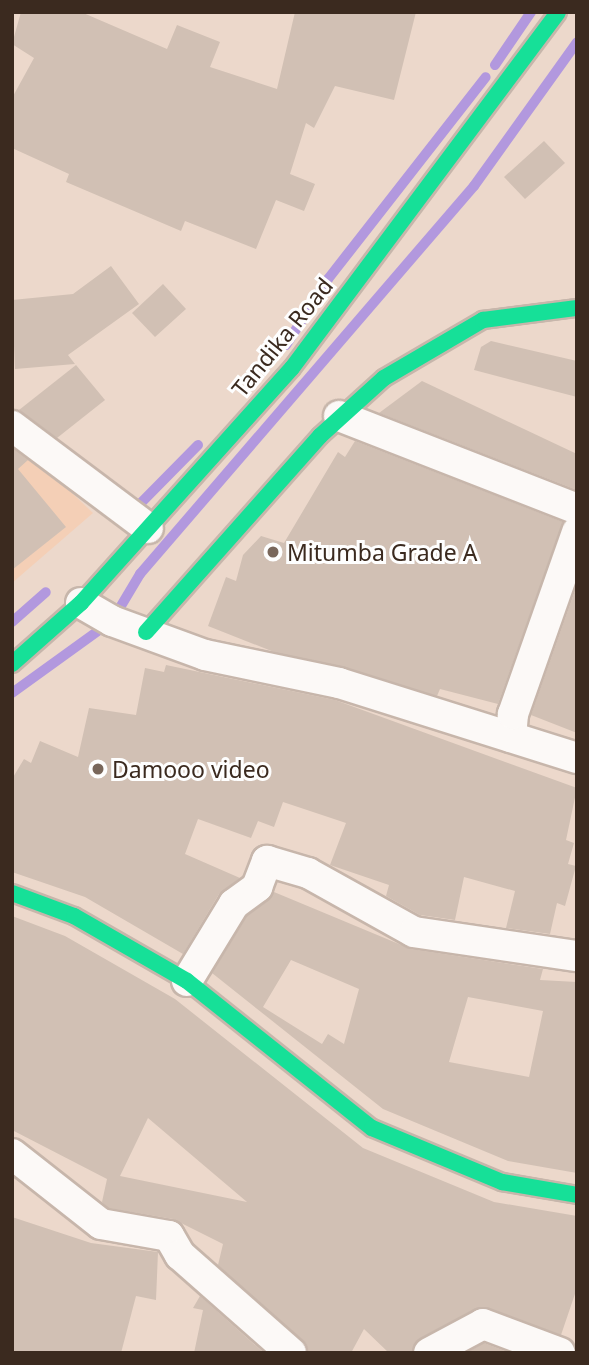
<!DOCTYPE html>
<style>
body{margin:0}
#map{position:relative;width:589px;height:1365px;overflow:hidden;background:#ecd8cb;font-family:"Noto Sans",sans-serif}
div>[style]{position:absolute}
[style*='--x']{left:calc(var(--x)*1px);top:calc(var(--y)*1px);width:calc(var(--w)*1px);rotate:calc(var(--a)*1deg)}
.built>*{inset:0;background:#f4cfb6}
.stream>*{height:10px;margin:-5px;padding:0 5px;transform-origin:5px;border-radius:5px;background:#b298de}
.building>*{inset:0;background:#d1c0b4}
.roads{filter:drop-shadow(2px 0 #c7b6ab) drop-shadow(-2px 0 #c7b6ab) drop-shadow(0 2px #c7b6ab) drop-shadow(0 -2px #c7b6ab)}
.street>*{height:30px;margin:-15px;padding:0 15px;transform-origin:15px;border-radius:15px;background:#fcf9f7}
.fast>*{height:16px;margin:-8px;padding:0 8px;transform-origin:8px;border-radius:8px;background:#16e098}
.dots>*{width:19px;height:19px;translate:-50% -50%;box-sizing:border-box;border:4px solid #fefefe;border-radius:50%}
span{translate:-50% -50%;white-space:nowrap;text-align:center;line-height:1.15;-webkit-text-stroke:6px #fefefe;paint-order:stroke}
.street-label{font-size:23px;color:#3b2a1f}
.poi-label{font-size:23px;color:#3b2a1f}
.left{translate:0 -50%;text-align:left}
.frame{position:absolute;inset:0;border:14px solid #3b2a1f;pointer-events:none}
</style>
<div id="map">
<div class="built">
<div style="clip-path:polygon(12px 436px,93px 513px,12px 583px)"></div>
</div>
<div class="stream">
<div style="--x:495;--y:65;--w:64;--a:-55.8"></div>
<div style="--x:286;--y:345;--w:78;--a:-57.5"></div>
<div style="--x:328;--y:279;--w:256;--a:-52"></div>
<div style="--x:132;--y:512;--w:94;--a:-45.4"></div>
<div style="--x:12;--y:622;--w:45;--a:-41.4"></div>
<div style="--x:12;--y:693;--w:123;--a:-35.8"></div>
<div style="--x:112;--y:621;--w:55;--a:-59.2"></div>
<div style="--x:140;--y:574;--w:512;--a:-49.28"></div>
<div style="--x:474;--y:186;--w:177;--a:-54.4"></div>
</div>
<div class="building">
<div style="clip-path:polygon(21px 12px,81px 12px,167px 49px,177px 25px,220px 42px,210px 67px,277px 89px,295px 12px,416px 12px,394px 100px,335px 86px,314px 128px,306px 123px,290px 174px,315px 184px,304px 211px,276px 200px,256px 249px,185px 221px,181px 231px,66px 182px,69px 174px,12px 148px,12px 98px,34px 58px,12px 44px)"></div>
<div style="clip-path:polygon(544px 141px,565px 163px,525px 199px,504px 177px)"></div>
<div style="clip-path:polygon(111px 266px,139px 304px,68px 355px,75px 364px,15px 369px,12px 300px,73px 294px)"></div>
<div style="clip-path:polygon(163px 284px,186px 309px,155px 337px,132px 313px)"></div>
<div style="clip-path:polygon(491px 341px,577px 361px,577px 397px,474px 370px,481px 347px)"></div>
<div style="clip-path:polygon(76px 365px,105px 400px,57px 438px,19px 410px)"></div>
<div style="clip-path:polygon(422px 381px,577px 454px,577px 490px,379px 413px)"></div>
<div style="clip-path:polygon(355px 441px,563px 522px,498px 704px,440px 689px,437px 696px,274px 652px,208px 626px,226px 577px,236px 581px,243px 555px,261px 536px,284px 543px,338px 452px,345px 457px)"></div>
<div style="clip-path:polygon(12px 448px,28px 460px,18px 469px,66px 527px,12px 570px)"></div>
<div style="clip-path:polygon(577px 585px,577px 733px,531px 715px)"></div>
<div style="clip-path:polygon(166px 665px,335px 700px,577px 788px,566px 840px,574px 843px,568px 864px,576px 866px,565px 906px,557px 903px,550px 934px,506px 928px,515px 891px,464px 877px,455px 920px,420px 915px,386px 896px,389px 885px,330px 865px,346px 823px,283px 802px,274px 827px,258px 821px,251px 838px,198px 819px,185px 854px,240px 878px,219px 894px,183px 954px,85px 897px,12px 872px,12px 779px,24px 759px,31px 763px,40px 741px,78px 757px,89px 708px,136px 715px,145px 668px,164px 672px)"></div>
<div style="clip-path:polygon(evenodd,274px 892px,411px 949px,543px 969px,540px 980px,577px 982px,577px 1173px,508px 1161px,383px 1109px,212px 973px,247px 916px,274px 892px,291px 960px,359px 989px,344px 1044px,328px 1034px,322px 1044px,263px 1007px,291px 960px,274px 892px,468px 997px,543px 1011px,529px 1077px,449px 1062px,468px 997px)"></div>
<div style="clip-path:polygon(evenodd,12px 916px,65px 936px,175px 999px,363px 1148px,494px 1202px,577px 1216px,577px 1288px,561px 1335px,481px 1307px,421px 1338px,412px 1353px,389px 1353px,364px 1329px,351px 1353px,309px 1353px,218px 1265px,223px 1244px,173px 1219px,108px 1208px,102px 1202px,107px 1179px,12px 1130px,12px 916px,148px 1118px,247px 1202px,120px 1176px,148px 1118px)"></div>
<div style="clip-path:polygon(12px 1217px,91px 1243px,158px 1252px,156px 1300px,136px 1296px,121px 1353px,12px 1353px)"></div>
<div style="clip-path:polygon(200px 1296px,264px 1353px,194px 1353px,203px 1310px,193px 1308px)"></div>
<div style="clip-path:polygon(484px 1343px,510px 1353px,466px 1353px)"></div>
</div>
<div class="roads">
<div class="street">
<div style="--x:339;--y:416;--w:256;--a:21.3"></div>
<div style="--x:12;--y:426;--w:170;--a:36.9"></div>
<div style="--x:81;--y:603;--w:36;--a:30"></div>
<div style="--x:112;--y:621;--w:99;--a:20.1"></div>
<div style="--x:205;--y:655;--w:137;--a:11.8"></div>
<div style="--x:339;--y:683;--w:250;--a:17.5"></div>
<div style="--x:511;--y:737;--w:23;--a:-85"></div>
<div style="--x:513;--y:714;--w:193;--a:-70.6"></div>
<div style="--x:187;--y:981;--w:90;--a:-58.6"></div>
<div style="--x:234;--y:904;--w:29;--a:-36"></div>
<div style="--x:257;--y:887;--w:28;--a:-69"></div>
<div style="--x:267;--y:861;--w:43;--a:16.3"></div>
<div style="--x:308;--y:873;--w:121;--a:29.1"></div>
<div style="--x:414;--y:932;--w:165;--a:8.4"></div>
<div style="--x:12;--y:1154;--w:113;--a:38.2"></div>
<div style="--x:101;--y:1224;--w:69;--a:10"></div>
<div style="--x:169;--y:1236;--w:22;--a:60"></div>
<div style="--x:180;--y:1255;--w:148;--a:41.4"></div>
<div style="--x:429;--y:1353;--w:61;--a:-28.2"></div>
<div style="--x:483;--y:1324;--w:82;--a:20.6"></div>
</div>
<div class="fast">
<div style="--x:146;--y:632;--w:262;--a:-48.4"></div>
<div style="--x:320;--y:436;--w:86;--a:-42.2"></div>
<div style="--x:384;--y:378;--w:115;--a:-30.4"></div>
<div style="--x:483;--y:320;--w:95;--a:-7.3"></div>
<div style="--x:12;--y:664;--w:92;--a:-41.5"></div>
<div style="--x:81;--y:603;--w:316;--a:-48.1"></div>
<div style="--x:292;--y:368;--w:444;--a:-53.2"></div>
<div style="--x:12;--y:893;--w:66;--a:20.4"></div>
<div style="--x:74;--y:916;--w:130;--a:29.9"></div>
<div style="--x:187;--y:981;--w:236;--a:38.5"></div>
<div style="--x:372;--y:1128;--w:141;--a:22.6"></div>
<div style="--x:502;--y:1182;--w:76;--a:9.8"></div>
</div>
</div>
<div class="dots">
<div style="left:273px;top:552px;background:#79675b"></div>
<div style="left:98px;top:769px;background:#79675b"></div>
</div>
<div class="street-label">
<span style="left:282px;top:337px;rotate:-51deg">Tandika Road</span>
</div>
<div class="poi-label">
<span class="left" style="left:287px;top:552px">Mitumba Grade A</span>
<span class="left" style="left:112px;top:769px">Damooo video</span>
</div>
<div class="frame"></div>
</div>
